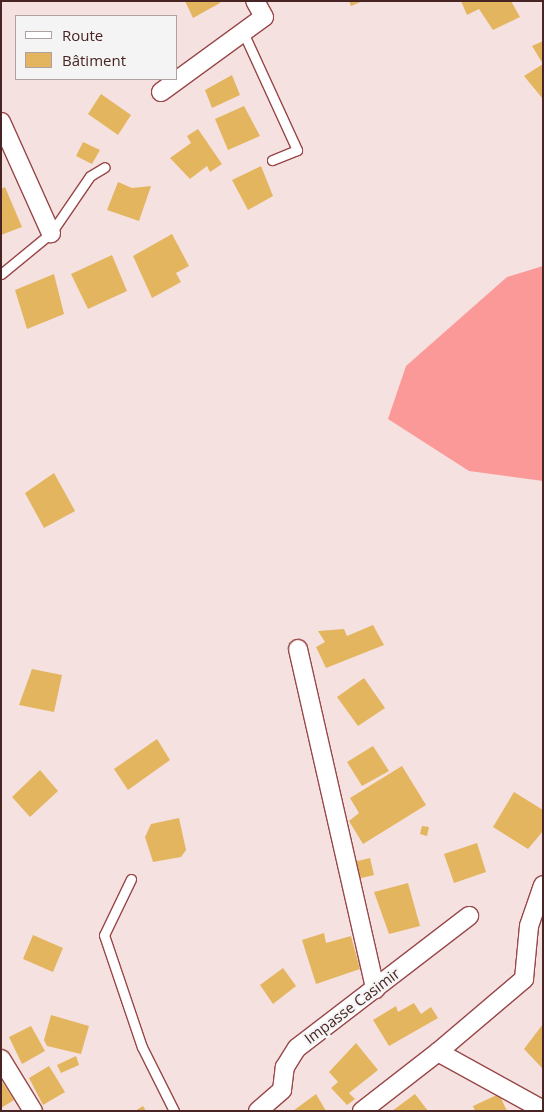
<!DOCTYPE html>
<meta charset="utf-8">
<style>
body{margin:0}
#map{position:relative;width:544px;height:1112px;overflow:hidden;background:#f5e1e0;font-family:"Open Sans",sans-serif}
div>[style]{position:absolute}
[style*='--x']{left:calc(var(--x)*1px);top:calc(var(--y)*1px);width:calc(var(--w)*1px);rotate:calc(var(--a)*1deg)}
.forest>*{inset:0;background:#fb9998}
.building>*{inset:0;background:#e4b55f}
.roads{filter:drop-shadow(1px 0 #984748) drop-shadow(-1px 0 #984748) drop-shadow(0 1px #984748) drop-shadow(0 -1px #984748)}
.service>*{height:9px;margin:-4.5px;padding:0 4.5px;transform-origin:4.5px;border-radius:4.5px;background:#fff}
.minor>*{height:18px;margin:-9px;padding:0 9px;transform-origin:9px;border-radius:9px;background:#fff}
span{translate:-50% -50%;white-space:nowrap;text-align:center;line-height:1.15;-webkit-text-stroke:4.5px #f3f4f3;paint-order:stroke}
.street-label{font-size:15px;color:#482424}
.frame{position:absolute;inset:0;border:2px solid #482424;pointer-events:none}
.legend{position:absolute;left:15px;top:15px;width:162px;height:65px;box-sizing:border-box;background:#f3f4f3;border:1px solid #afa1a0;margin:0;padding:6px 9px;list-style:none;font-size:15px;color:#482424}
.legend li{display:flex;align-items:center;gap:10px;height:25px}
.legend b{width:25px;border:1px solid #afa1a0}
</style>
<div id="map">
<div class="forest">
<div style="clip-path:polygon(543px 266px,543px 481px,469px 471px,388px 419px,406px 366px,507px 277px)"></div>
</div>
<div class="building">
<div style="clip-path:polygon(185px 1px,219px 1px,220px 3px,193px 18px)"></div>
<div style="clip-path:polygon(349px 1px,363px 1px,351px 6px)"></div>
<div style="clip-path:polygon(461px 1px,511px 1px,520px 17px,493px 30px,479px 9px,467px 15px)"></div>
<div style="clip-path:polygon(543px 41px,543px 99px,524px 76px,543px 64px,532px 46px)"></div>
<div style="clip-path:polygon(232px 75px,240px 95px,212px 108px,205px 90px)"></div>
<div style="clip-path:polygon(101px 94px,131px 115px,118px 135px,88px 114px)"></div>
<div style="clip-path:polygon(244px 106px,260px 136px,228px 150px,215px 119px)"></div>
<div style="clip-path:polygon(198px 129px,222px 164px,210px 172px,207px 166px,190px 179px,170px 158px,191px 143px,187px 136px)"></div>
<div style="clip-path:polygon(83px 142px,100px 150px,92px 164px,76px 156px)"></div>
<div style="clip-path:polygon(261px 166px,273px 196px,248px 210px,232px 180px)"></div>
<div style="clip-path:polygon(118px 182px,132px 188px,151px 186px,139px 221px,107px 210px)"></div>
<div style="clip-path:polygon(5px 187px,22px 227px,1px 235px,1px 189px)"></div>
<div style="clip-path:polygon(172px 234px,189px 266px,176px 273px,181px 282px,152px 298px,133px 256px)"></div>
<div style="clip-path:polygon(112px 255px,127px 291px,88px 309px,71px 274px)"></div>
<div style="clip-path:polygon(54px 274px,64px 314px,27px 329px,15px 290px)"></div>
<div style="clip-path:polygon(54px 473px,75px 511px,44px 528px,25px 493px)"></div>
<div style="clip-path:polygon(373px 625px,384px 645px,326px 668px,316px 647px,325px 642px,318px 631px,344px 629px,347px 636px)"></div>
<div style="clip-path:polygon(32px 669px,62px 675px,54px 712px,19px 705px)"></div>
<div style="clip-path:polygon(364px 678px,385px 708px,358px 726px,337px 697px)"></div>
<div style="clip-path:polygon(157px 739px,170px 760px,128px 790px,114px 769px)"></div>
<div style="clip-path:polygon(373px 746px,389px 771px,362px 786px,347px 762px)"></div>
<div style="clip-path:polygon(402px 766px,426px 805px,363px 844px,349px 821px,359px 813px,350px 798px)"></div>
<div style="clip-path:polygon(40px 770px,58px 791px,30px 817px,12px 797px)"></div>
<div style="clip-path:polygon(514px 792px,543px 810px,543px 831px,528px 849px,493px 827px)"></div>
<div style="clip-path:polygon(179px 818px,186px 850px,181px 857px,153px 862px,145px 837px,151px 824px)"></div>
<div style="clip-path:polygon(422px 826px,429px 827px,427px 836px,420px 834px)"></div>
<div style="clip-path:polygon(477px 843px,486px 872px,454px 883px,444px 854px)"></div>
<div style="clip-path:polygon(370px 858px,374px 875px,357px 879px,353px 862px)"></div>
<div style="clip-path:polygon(408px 883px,420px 926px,389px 934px,374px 892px)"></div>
<div style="clip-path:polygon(324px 933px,326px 943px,351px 936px,360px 969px,316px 984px,302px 940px)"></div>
<div style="clip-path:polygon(33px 935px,63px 948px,53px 972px,23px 959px)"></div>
<div style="clip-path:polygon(283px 968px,296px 986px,273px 1004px,260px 985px)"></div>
<div style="clip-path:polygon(414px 1003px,421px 1014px,431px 1007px,438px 1018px,389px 1046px,373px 1020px,396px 1006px,398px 1012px)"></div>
<div style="clip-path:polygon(51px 1015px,89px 1026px,81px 1054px,47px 1046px,44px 1040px)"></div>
<div style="clip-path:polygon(543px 1024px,543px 1069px,524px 1049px)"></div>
<div style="clip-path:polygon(31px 1026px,45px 1051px,22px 1064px,9px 1037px)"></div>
<div style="clip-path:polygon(356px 1043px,378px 1070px,349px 1093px,355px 1099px,347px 1105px,331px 1088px,338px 1082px,329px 1072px)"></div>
<div style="clip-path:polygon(76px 1056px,79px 1065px,61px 1073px,57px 1065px)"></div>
<div style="clip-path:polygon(49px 1066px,65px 1092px,43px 1105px,29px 1078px)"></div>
<div style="clip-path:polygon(1px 1080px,14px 1100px,1px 1108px)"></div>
<div style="clip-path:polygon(316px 1094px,326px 1111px,293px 1111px,297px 1108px)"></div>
<div style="clip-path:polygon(415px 1094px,428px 1111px,392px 1111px)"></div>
<div style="clip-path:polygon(499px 1094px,507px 1111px,475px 1111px,473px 1106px)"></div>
<div style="clip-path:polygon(143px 1106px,146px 1111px,135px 1111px)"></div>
</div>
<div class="roads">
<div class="service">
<div style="--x:243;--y:32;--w:130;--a:65.4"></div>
<div style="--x:297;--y:150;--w:27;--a:158"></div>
<div style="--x:1;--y:274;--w:65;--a:-39.4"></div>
<div style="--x:51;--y:233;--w:69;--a:-55.6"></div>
<div style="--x:90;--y:176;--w:17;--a:-31"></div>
<div style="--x:131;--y:879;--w:62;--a:115.7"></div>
<div style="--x:104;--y:935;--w:118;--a:71.3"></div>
<div style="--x:142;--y:1047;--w:72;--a:63.4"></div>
</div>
<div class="minor">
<div style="--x:161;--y:92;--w:127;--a:-36.1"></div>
<div style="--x:264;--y:17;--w:18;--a:-119"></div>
<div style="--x:1;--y:122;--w:122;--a:65.8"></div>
<div style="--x:298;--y:649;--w:349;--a:77.2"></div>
<div style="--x:438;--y:1052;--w:113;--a:-40.3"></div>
<div style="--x:524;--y:979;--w:53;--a:-84.6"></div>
<div style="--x:529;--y:926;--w:43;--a:-71.1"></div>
<div style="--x:1;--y:1059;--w:61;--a:58.4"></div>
<div style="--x:258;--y:1111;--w:32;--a:-41"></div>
<div style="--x:282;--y:1090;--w:23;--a:-83"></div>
<div style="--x:285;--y:1067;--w:22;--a:-58"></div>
<div style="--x:297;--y:1048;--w:217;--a:-37.5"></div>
<div style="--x:362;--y:1111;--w:96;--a:-37.8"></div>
<div style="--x:438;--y:1052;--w:120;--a:28.9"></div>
</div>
</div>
<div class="street-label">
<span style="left:352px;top:1006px;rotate:-37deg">Impasse Casimir</span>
</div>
<div class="frame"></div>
<ul class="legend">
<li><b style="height:6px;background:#fff"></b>Route</li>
<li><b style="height:14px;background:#e4b55f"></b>Bâtiment</li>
</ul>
</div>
